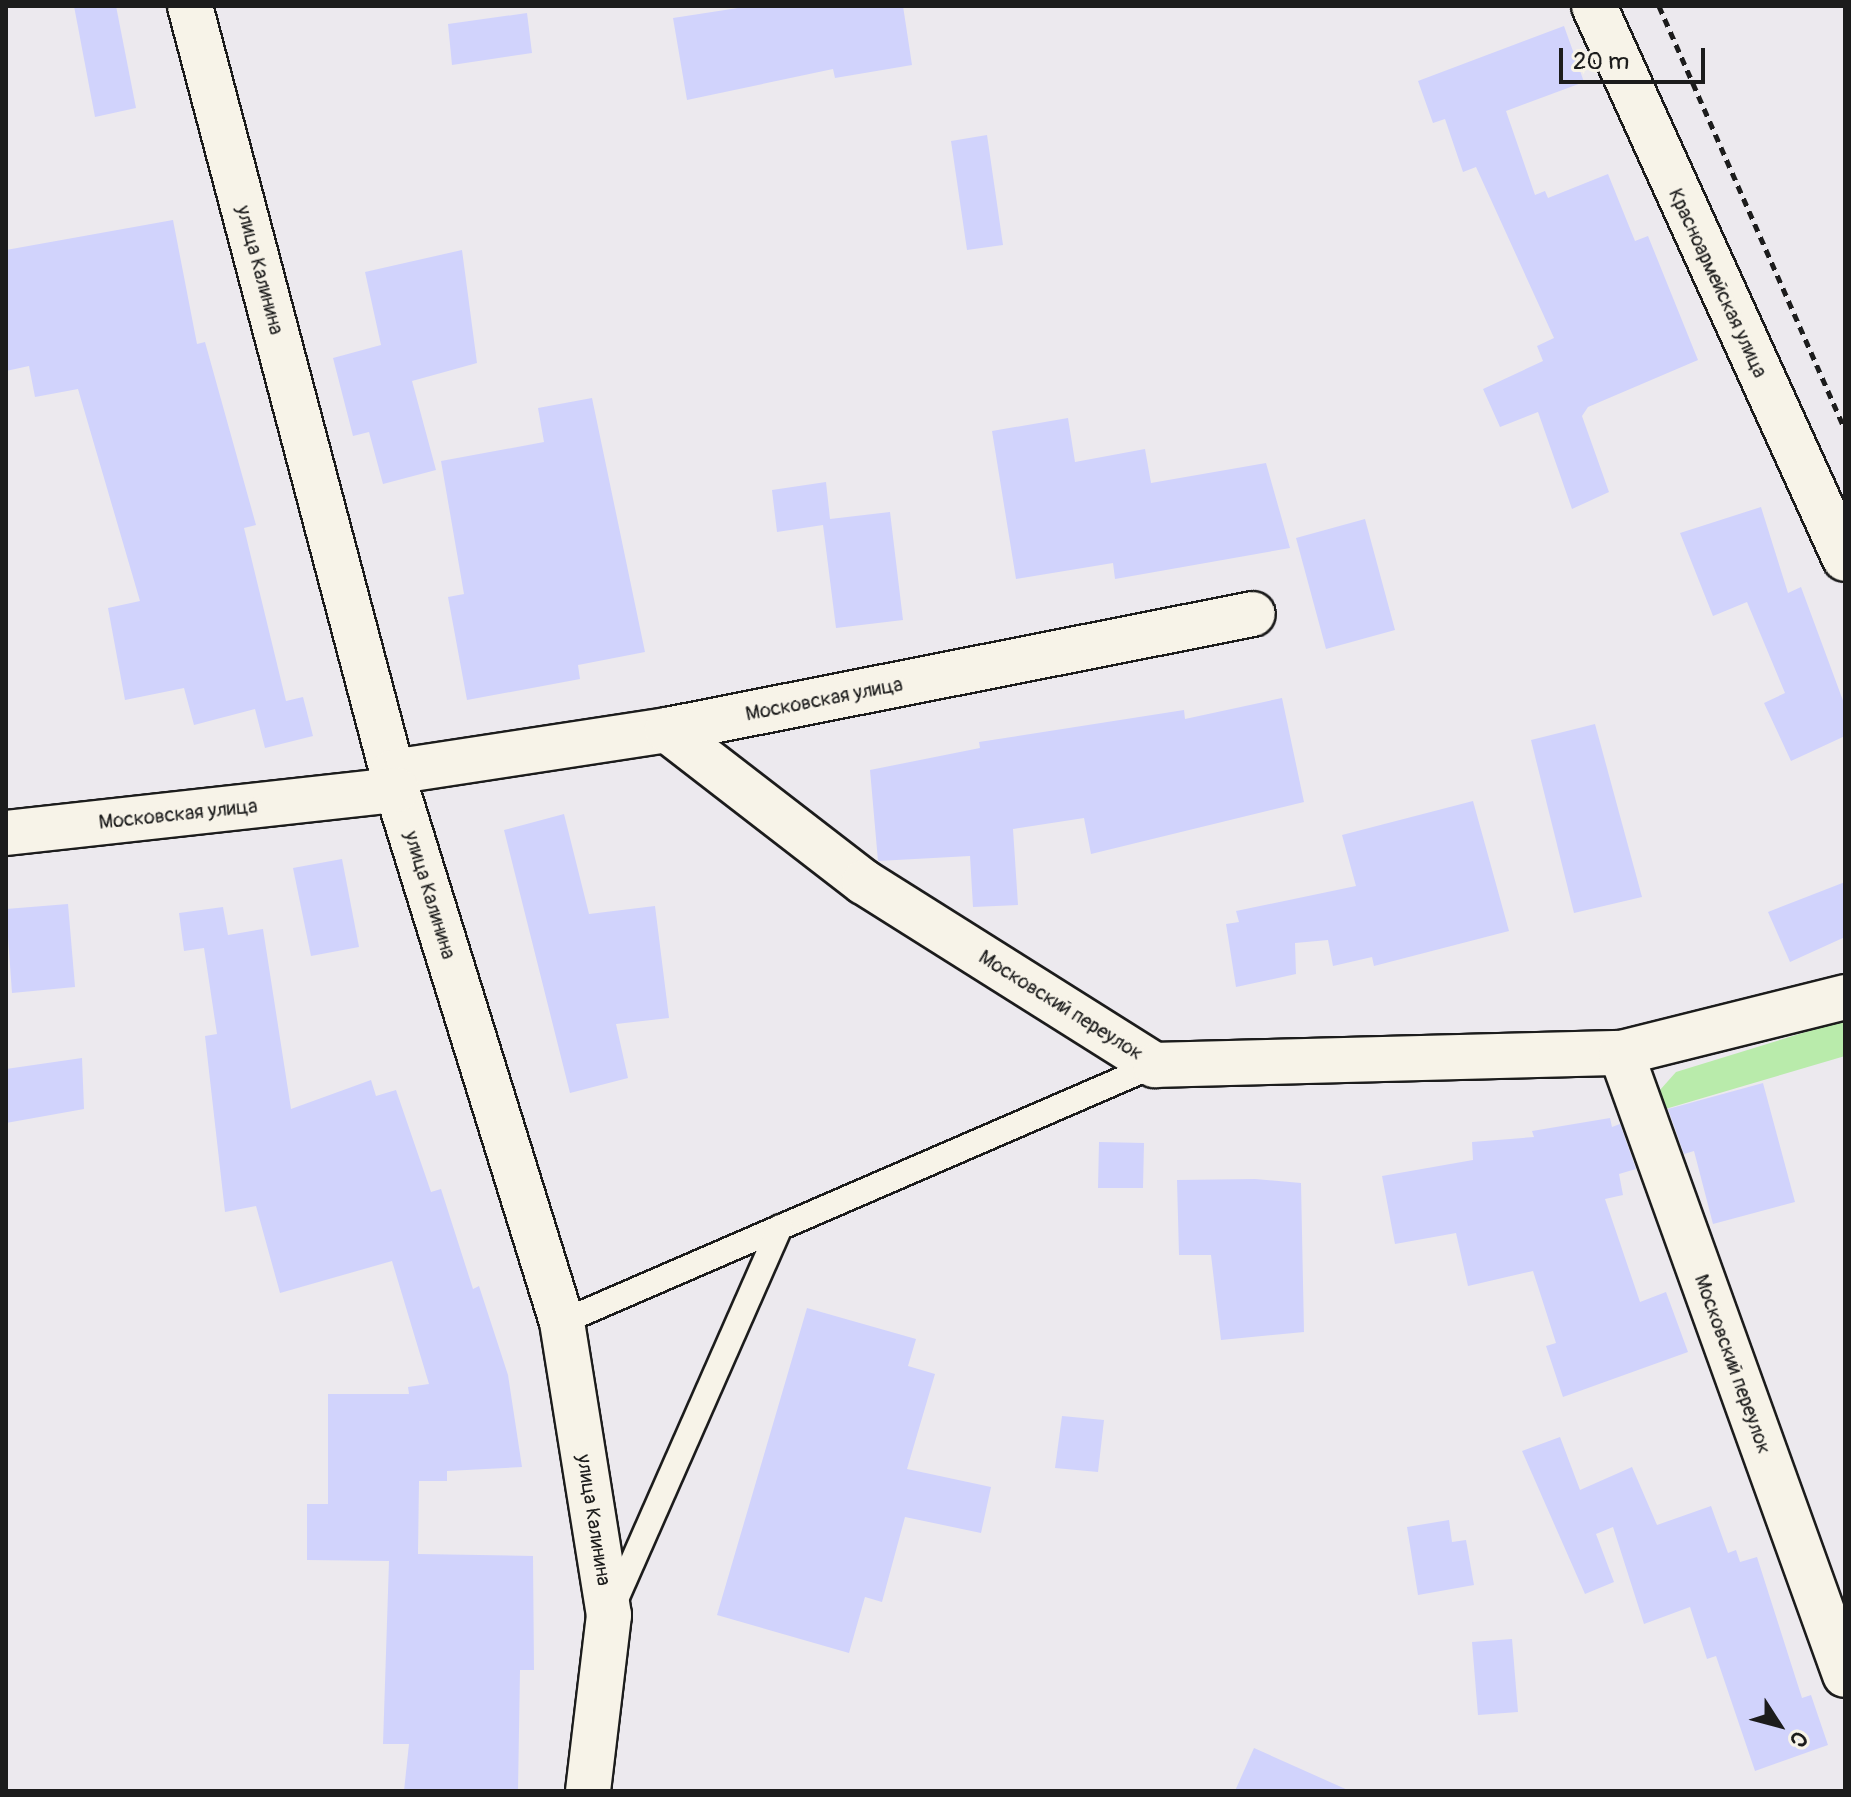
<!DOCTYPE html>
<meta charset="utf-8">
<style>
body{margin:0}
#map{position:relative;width:1851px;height:1797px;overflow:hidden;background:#ece9ee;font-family:Pangolin,sans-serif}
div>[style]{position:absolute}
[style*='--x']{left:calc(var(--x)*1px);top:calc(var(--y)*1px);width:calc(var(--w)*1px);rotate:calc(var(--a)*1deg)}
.green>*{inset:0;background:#b9ebab}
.building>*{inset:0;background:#d1d3fc}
.path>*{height:5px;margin-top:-2.5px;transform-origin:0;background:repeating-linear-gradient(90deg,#1c1c1c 0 8px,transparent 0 14px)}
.roads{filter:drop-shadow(2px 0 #1c1c1c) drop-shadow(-2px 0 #1c1c1c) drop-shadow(0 2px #1c1c1c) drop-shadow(0 -2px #1c1c1c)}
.service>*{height:24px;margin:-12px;padding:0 12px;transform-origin:12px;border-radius:12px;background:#f7f3e8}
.minor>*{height:44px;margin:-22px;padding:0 22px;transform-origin:22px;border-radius:22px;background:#f7f3e8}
span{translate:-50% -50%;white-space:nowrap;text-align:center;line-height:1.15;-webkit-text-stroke:6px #f7f3e8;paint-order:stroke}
.street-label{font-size:20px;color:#1c1c1c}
.frame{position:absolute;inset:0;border:8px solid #1c1c1c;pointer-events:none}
.north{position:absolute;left:1739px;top:1685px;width:80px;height:80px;-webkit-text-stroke:6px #f7f3e8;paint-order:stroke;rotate:126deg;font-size:22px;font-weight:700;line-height:32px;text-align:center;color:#1c1c1c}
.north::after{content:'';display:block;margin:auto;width:28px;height:36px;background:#1c1c1c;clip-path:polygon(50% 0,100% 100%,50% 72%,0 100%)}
.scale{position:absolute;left:1559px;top:48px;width:146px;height:36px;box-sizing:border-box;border:4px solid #1c1c1c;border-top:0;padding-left:10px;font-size:24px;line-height:28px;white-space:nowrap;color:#1c1c1c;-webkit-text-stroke:6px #f7f3e8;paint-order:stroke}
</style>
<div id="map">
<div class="green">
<div style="clip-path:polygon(1845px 1020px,1845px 1056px,1662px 1110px,1660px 1090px,1676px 1072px)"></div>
</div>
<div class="building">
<div style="clip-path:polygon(74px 6px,116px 6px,136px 108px,95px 117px)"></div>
<div style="clip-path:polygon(751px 6px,903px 6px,912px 65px,835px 78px,833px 69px,687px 100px,673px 18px)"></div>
<div style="clip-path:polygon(527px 13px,532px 53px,452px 65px,448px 24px)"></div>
<div style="clip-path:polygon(1564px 26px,1584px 82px,1506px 111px,1535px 195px,1545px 191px,1548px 198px,1608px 174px,1635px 241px,1648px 236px,1698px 360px,1588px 407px,1582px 416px,1609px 492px,1572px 509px,1538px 412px,1500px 427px,1483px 389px,1543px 361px,1537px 346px,1554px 338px,1476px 167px,1463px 172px,1445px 119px,1433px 123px,1418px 81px)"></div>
<div style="clip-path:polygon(987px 135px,1003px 245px,967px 250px,951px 141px)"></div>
<div style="clip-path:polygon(173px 220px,197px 344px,205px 342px,256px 525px,244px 528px,286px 701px,303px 697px,313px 736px,265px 748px,255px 709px,194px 725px,184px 688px,125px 700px,108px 608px,140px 601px,78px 389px,35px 397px,29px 366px,6px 371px,6px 250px)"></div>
<div style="clip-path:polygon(462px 250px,477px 363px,412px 381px,436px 470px,383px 484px,369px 432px,353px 436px,333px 358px,381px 345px,365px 272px)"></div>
<div style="clip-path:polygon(592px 398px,645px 652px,578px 665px,580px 679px,467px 700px,448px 597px,464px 594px,441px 461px,544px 442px,538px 408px)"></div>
<div style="clip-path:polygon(1068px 418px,1075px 462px,1145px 449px,1151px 483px,1266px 463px,1290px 548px,1115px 579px,1113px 563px,1016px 579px,992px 431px)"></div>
<div style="clip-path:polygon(826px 482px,830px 519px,890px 512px,903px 620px,836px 628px,823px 525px,777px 532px,772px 490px)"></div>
<div style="clip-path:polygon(1761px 507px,1788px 593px,1801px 587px,1845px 706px,1845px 736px,1791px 761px,1764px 703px,1785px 693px,1747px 602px,1713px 616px,1680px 533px)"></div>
<div style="clip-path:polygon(1365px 519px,1395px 630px,1326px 649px,1296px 538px)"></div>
<div style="clip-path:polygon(1282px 698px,1304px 802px,1091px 854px,1084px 818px,1013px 829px,1018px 905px,973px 907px,970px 856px,878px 861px,870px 770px,980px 748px,979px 742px,1184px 710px,1185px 719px)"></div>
<div style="clip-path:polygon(1595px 724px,1642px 897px,1574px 913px,1531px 740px)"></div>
<div style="clip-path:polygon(1473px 801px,1509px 931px,1374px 966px,1372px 957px,1333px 966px,1328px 940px,1295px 943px,1296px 974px,1236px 987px,1226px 924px,1239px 922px,1236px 911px,1356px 886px,1342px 835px)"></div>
<div style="clip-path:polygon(564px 814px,589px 914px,655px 906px,669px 1018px,616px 1024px,628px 1078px,570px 1093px,504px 830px)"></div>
<div style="clip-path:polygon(342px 859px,359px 947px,311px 956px,293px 868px)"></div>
<div style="clip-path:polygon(1845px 882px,1845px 937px,1790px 962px,1768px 912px)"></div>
<div style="clip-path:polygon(68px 904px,75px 987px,12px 993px,6px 909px)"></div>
<div style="clip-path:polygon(223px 907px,228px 935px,263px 929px,291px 1109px,371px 1080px,376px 1096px,396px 1090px,431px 1192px,441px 1189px,473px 1289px,479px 1286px,508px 1375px,522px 1467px,447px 1471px,447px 1481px,419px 1481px,418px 1554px,533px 1556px,534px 1670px,520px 1670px,518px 1791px,404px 1791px,409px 1744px,383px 1744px,389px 1561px,307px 1560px,307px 1504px,328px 1504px,328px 1394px,409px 1394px,408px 1387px,429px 1384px,392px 1261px,280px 1293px,256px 1206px,225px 1212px,205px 1036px,217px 1034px,204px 948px,184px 951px,179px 913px)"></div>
<div style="clip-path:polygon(82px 1058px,84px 1109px,6px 1123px,6px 1069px)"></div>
<div style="clip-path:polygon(1763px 1083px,1795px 1202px,1713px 1224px,1694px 1151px,1684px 1154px,1668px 1109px)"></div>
<div style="clip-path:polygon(1610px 1118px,1612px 1127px,1620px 1124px,1636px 1169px,1619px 1174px,1623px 1195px,1605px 1199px,1640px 1302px,1666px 1292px,1688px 1352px,1563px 1397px,1546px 1346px,1556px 1343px,1533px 1271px,1468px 1286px,1456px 1233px,1395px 1244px,1382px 1176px,1473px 1160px,1472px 1142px,1534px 1137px,1532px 1131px)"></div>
<div style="clip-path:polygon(1099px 1142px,1144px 1143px,1143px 1188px,1098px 1188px)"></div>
<div style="clip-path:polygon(1255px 1179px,1301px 1183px,1304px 1332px,1221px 1340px,1211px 1255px,1179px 1255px,1177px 1180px)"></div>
<div style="clip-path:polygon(807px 1308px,916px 1339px,908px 1366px,935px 1374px,907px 1469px,991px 1487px,981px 1533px,905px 1517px,882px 1602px,865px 1597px,849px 1653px,717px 1615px)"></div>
<div style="clip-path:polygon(1062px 1416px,1104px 1420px,1098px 1472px,1055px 1468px)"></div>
<div style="clip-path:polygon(1560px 1437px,1580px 1490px,1632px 1467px,1657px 1525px,1711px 1506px,1728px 1553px,1736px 1550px,1740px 1562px,1757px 1557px,1802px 1698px,1811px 1695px,1828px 1745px,1755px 1771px,1716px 1656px,1707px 1659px,1690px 1607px,1644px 1624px,1613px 1527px,1596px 1534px,1614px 1582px,1585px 1594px,1522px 1451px)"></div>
<div style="clip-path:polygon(1449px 1520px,1452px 1542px,1466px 1540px,1474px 1585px,1418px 1595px,1407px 1527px)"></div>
<div style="clip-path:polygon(1512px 1639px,1518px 1712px,1478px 1715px,1472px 1642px)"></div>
<div style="clip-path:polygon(1254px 1748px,1350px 1791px,1235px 1791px)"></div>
</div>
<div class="path">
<div style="--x:1659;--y:6;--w:462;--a:66.3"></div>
</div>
<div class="roads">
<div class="service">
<div style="--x:562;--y:1322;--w:646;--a:-23.43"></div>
<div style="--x:613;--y:1606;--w:414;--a:-66.2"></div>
</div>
<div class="minor">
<div style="--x:190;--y:6;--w:811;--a:75.21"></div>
<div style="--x:397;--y:790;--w:557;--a:72.77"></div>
<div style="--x:562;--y:1322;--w:297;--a:80.9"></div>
<div style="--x:609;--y:1615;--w:177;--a:96.8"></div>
<div style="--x:1594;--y:6;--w:607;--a:65.59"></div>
<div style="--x:667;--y:730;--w:249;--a:37.7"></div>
<div style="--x:864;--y:882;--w:344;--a:32.2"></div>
<div style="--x:1155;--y:1065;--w:466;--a:-1.5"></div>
<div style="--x:1621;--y:1053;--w:231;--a:-14"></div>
<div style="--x:393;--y:772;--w:277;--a:-8.7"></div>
<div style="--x:667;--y:730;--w:597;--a:-11.2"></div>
<div style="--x:6;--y:833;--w:393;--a:-6.3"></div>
<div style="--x:1621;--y:1053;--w:661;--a:70.19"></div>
</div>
</div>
<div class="street-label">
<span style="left:260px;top:270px;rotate:75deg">улица Калинина</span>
<span style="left:1718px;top:283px;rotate:65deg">Красноармейская улица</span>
<span style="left:824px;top:699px;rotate:-11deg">Московская улица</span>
<span style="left:178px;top:814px;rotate:-6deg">Московская улица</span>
<span style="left:430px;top:895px;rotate:73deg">улица Калинина</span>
<span style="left:1061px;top:1005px;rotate:32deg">Московский переулок</span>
<span style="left:1733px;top:1364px;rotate:70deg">Московский переулок</span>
<span style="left:594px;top:1520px;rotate:81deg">улица Калинина</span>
</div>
<div class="frame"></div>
<div class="north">С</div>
<div class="scale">20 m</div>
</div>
